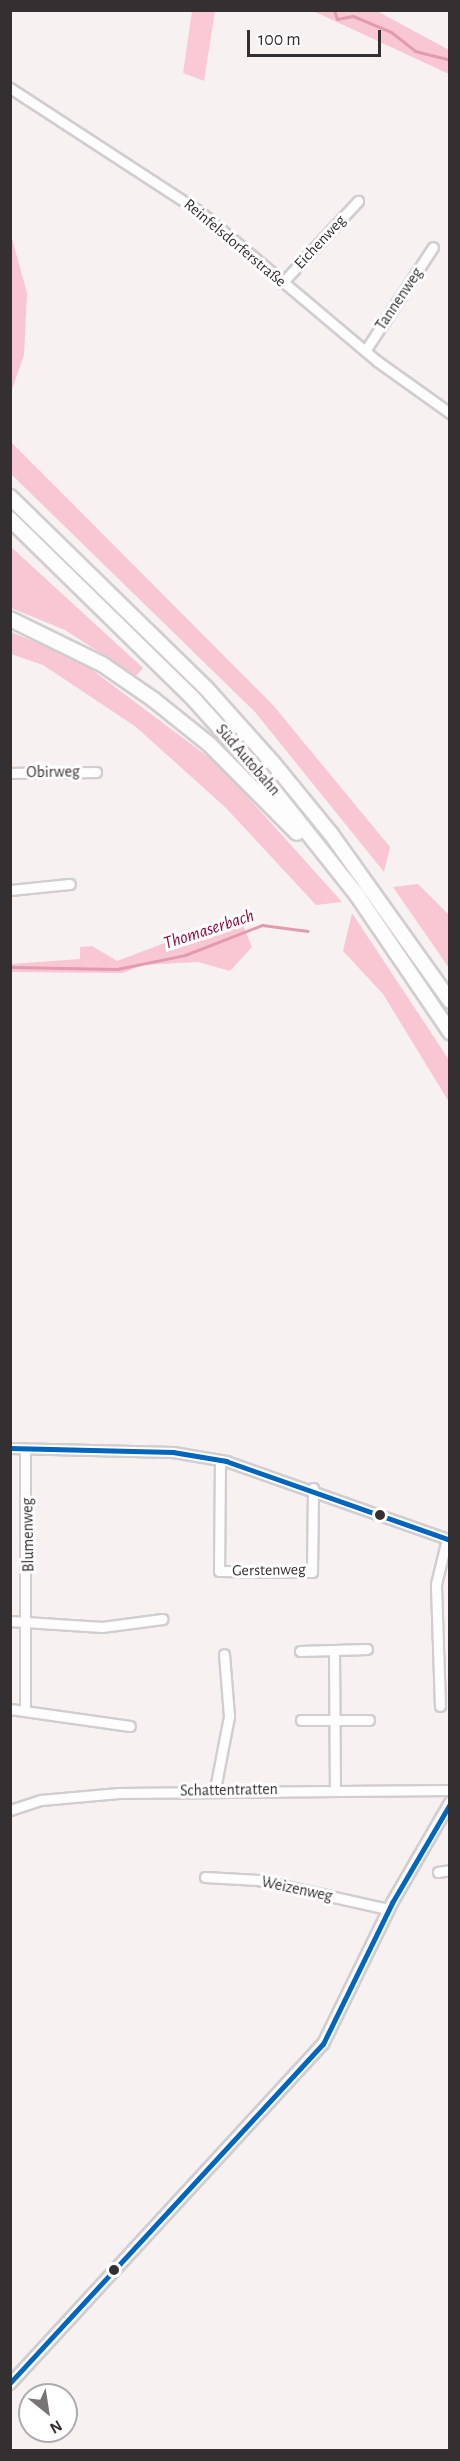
<!DOCTYPE html>
<meta charset="utf-8">
<style>
body{margin:0}
#map{position:relative;width:460px;height:2461px;overflow:hidden;background:#f7f1f2;font-family:"Alegreya Sans",sans-serif}
div>[style]{position:absolute}
[style*='--x']{left:calc(var(--x)*1px);top:calc(var(--y)*1px);width:calc(var(--w)*1px);rotate:calc(var(--a)*1deg)}
.green>*{inset:0;background:#fac9d5}
.forest>*{inset:0;background:#f8c7d3}
.stream>*{height:3px;margin:-1.5px;padding:0 1.5px;transform-origin:1.5px;border-radius:1.5px;background:#e39baf}
.roads{filter:drop-shadow(2px 0 #d2cdce) drop-shadow(-2px 0 #d2cdce) drop-shadow(0 2px #d2cdce) drop-shadow(0 -2px #d2cdce)}
.minor>*{height:9px;margin:-4.5px;padding:0 4.5px;transform-origin:4.5px;border-radius:4.5px;background:#fefdfd}
.major>*{height:10px;margin:-5px;padding:0 5px;transform-origin:5px;border-radius:5px;background:#fefdfd}
.highway>*{height:14px;margin:-7px;padding:0 7px;transform-origin:7px;border-radius:7px;background:#fefdfd}
.bus-1>*{height:4.5px;margin:-2.25px;padding:0 2.25px;transform-origin:2.25px;border-radius:2.25px;background:#0065bd}
.dots>*{width:16px;height:16px;translate:-50% -50%;box-sizing:border-box;border:3px solid #fff;border-radius:50%}
span{translate:-50% -50%;white-space:nowrap;text-align:center;line-height:1.15;-webkit-text-stroke:6px #fff;paint-order:stroke}
.street-label{font-size:16px;color:#343031}
.water-label{font-size:18px;color:#880a41;font-style:italic}
.frame{position:absolute;inset:0;border:12px solid #343031;pointer-events:none}
.north{position:absolute;left:18px;top:2383px;width:60px;height:60px;box-sizing:border-box;background:#fff;border:2px solid #aeacad;border-radius:50%;rotate:150deg;font-size:16px;font-weight:700;line-height:24px;text-align:center;color:#343031}
.north::after{content:'';display:block;margin:auto;width:21px;height:27px;background:#787475;clip-path:polygon(50% 0,100% 100%,50% 72%,0 100%)}
.scale{position:absolute;left:247px;top:30px;width:134px;height:27px;box-sizing:border-box;border:3px solid #343031;border-top:0;padding-left:8px;font-size:18px;line-height:21px;white-space:nowrap;color:#343031;-webkit-text-stroke:4px #fff;paint-order:stroke}
</style>
<div id="map">
<div class="green">
<div style="clip-path:polygon(192px 11px,215px 11px,204px 81px,183px 73px)"></div>
</div>
<div class="forest">
<div style="clip-path:polygon(313px 11px,377px 11px,449px 50px,449px 74px)"></div>
<div style="clip-path:polygon(11px 235px,27px 293px,24px 355px,11px 392px)"></div>
<div style="clip-path:polygon(10px 441px,272px 704px,390px 847px,384px 872px,255px 712px,11px 474px)"></div>
<div style="clip-path:polygon(10px 546px,143px 668px,136px 676px,65px 630px,11px 608px)"></div>
<div style="clip-path:polygon(11px 632px,79px 660px,219px 765px,342px 902px,316px 905px,226px 808px,136px 727px,43px 665px,11px 654px)"></div>
<div style="clip-path:polygon(418px 884px,449px 915px,449px 968px,393px 887px)"></div>
<div style="clip-path:polygon(352px 913px,449px 1060px,449px 1102px,383px 994px,343px 951px)"></div>
<div style="clip-path:polygon(242px 923px,252px 947px,230px 971px,198px 962px,142px 965px,123px 973px,11px 972px,11px 964px,80px 959px,80px 947px,92px 946px,117px 961px,194px 932px,209px 939px)"></div>
</div>
<div class="stream">
<div style="--x:334;--y:10;--w:9;--a:72"></div>
<div style="--x:337;--y:19;--w:16;--a:-11"></div>
<div style="--x:353;--y:16;--w:41;--a:22.8"></div>
<div style="--x:391;--y:32;--w:31;--a:38"></div>
<div style="--x:415;--y:51;--w:36;--a:14"></div>
<div style="--x:10;--y:967;--w:107;--a:1.1"></div>
<div style="--x:117;--y:969;--w:69;--a:-11.6"></div>
<div style="--x:185;--y:955;--w:83;--a:-21.3"></div>
<div style="--x:262;--y:925;--w:46;--a:7.4"></div>
</div>
<div class="roads">
<div class="minor">
<div style="--x:10;--y:88;--w:225;--a:33.1"></div>
<div style="--x:199;--y:211;--w:233;--a:40.1"></div>
<div style="--x:377;--y:361;--w:90;--a:35.5"></div>
<div style="--x:282;--y:283;--w:112;--a:-47.2"></div>
<div style="--x:365;--y:351;--w:124;--a:-56.8"></div>
<div style="--x:10;--y:773;--w:86;--a:-0.7"></div>
<div style="--x:10;--y:890;--w:60;--a:-5.7"></div>
<div style="--x:10;--y:1448;--w:163;--a:1.4"></div>
<div style="--x:173;--y:1452;--w:54;--a:9.6"></div>
<div style="--x:226;--y:1461;--w:238;--a:19.4"></div>
<div style="--x:220;--y:1460;--w:111;--a:90.5"></div>
<div style="--x:219;--y:1571;--w:93;--a:0.6"></div>
<div style="--x:312;--y:1572;--w:84;--a:-89.3"></div>
<div style="--x:10;--y:1621;--w:92;--a:3.7"></div>
<div style="--x:102;--y:1627;--w:61;--a:-7.6"></div>
<div style="--x:334;--y:1650;--w:138;--a:89.6"></div>
<div style="--x:300;--y:1651;--w:67;--a:-1.7"></div>
<div style="--x:440;--y:1706;--w:122;--a:-91.9"></div>
<div style="--x:436;--y:1584;--w:46;--a:-76.3"></div>
<div style="--x:10;--y:1709;--w:121;--a:8.1"></div>
<div style="--x:25;--y:1710;--w:261;--a:-90"></div>
<div style="--x:301;--y:1720;--w:68;--a:0"></div>
<div style="--x:215;--y:1789;--w:74;--a:-79.1"></div>
<div style="--x:229;--y:1716;--w:62;--a:-94.6"></div>
<div style="--x:10;--y:1810;--w:33;--a:-18"></div>
<div style="--x:41;--y:1800;--w:78;--a:-5.1"></div>
<div style="--x:119;--y:1793;--w:331;--a:-0.5"></div>
<div style="--x:438;--y:1872;--w:12;--a:-9"></div>
<div style="--x:205;--y:1877;--w:53;--a:3.2"></div>
<div style="--x:258;--y:1880;--w:133;--a:12.6"></div>
</div>
<div class="major">
<div style="--x:10;--y:2384;--w:462;--a:-47.4"></div>
<div style="--x:323;--y:2044;--w:157;--a:-63.9"></div>
<div style="--x:392;--y:1903;--w:116;--a:-59.9"></div>
</div>
<div class="highway">
<div style="--x:10;--y:497;--w:272;--a:44.3"></div>
<div style="--x:205;--y:687;--w:102;--a:48.2"></div>
<div style="--x:273;--y:763;--w:92;--a:50.8"></div>
<div style="--x:331;--y:834;--w:205;--a:54.5"></div>
<div style="--x:10;--y:519;--w:253;--a:44.4"></div>
<div style="--x:191;--y:696;--w:103;--a:48.1"></div>
<div style="--x:260;--y:773;--w:156;--a:51.5"></div>
<div style="--x:357;--y:895;--w:166;--a:55.8"></div>
<div style="--x:10;--y:619;--w:102;--a:26.1"></div>
<div style="--x:102;--y:664;--w:63;--a:34.7"></div>
<div style="--x:154;--y:700;--w:70;--a:38.7"></div>
<div style="--x:209;--y:744;--w:125;--a:45.3"></div>
</div>
</div>
<div class="bus-1">
<div style="--x:10;--y:1448;--w:163;--a:1.4"></div>
<div style="--x:173;--y:1452;--w:54;--a:9.6"></div>
<div style="--x:226;--y:1461;--w:238;--a:19.4"></div>
<div style="--x:10;--y:2383;--w:461;--a:-47.3"></div>
<div style="--x:323;--y:2044;--w:157;--a:-63.9"></div>
<div style="--x:392;--y:1903;--w:115;--a:-59.6"></div>
</div>
<div class="dots">
<div style="left:380px;top:1515px;background:#343031"></div>
<div style="left:114px;top:2270px;background:#343031"></div>
</div>
<div class="street-label">
<span style="left:320px;top:242px;rotate:-47deg">Eichenweg</span>
<span style="left:235px;top:243px;rotate:40deg">Reinfelsdorferstraße</span>
<span style="left:399px;top:299px;rotate:-56deg">Tannenweg</span>
<span style="left:248px;top:760px;rotate:49deg">Süd Autobahn</span>
<span style="left:53px;top:772px;rotate:-1deg">Obirweg</span>
<span style="left:28px;top:1535px;rotate:-91deg">Blumenweg</span>
<span style="left:269px;top:1570px;rotate:-1deg">Gerstenweg</span>
<span style="left:229px;top:1790px;rotate:-1deg">Schattentratten</span>
<span style="left:297px;top:1889px;rotate:12deg">Weizenweg</span>
</div>
<div class="water-label">
<span style="left:209px;top:930px;rotate:-18deg">Thomaserbach</span>
</div>
<div class="frame"></div>
<div class="north">N</div>
<div class="scale">100 m</div>
</div>
